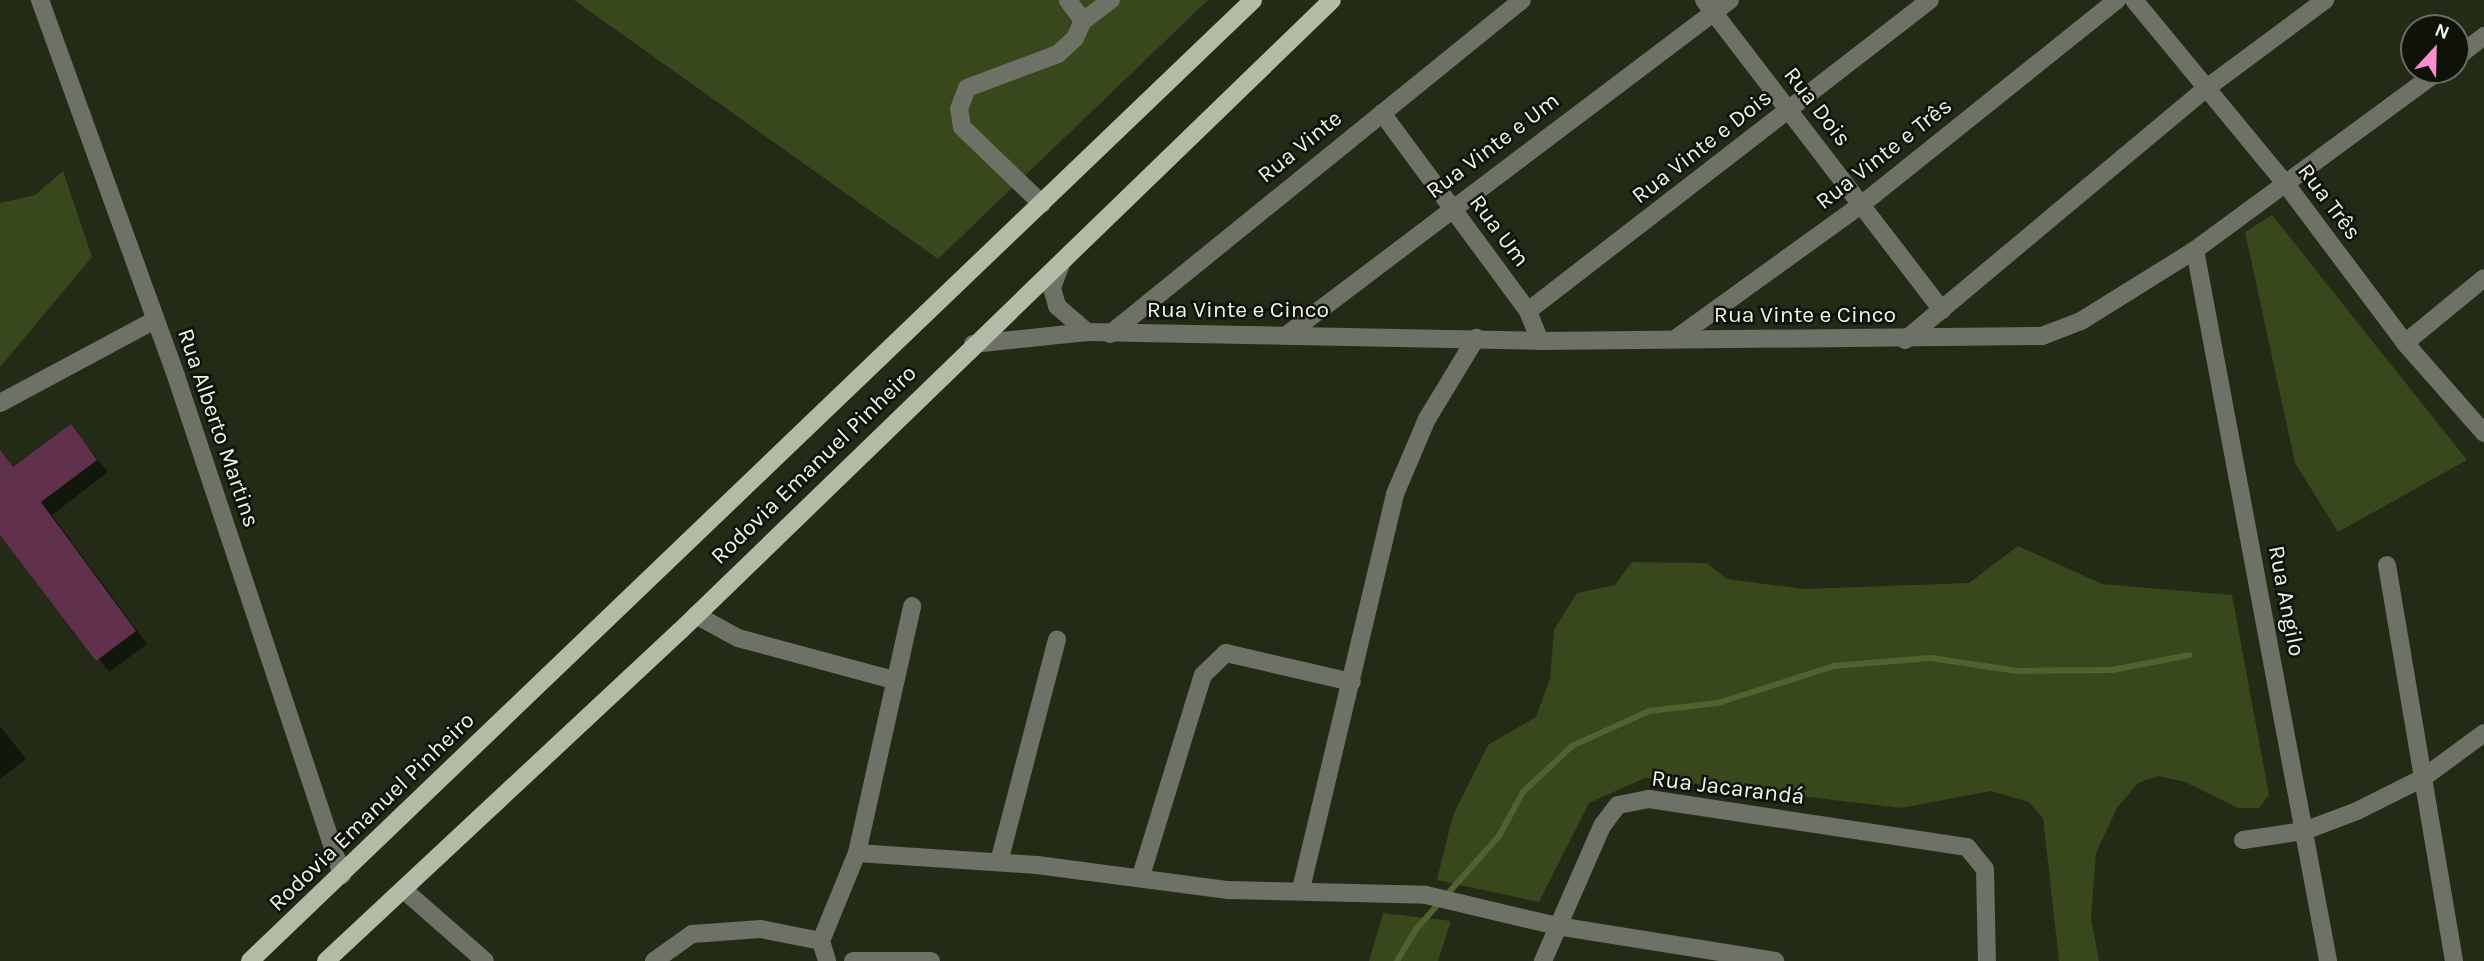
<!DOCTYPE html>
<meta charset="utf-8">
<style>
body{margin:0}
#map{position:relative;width:2484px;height:961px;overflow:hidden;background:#232b16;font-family:Karla,sans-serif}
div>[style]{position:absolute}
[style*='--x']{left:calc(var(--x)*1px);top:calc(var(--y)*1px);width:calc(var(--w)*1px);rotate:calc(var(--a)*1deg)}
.green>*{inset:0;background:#38471c}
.shadow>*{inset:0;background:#0007}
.stream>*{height:6px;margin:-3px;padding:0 3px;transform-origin:3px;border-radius:3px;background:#50622d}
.building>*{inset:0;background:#61304d}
.minor>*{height:18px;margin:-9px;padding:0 9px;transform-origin:9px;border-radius:9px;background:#6d7166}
.major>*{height:18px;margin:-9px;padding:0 9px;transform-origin:9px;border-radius:9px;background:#b2bba5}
span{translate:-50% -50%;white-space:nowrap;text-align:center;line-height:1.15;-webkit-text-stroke:5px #0f1209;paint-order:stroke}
.street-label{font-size:23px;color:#eff5e7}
.north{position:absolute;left:2400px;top:14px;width:70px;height:70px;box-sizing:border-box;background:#0f1209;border:2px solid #696d62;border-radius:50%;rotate:22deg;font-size:19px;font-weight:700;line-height:28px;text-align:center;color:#eff5e7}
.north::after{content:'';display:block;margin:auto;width:24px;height:32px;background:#f890cc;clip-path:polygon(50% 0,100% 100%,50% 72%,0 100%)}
</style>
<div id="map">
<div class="green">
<div style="clip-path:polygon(574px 0,1208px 0,938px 259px)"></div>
<div style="clip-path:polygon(63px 171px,92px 257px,0 367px,0 203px,35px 195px)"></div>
<div style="clip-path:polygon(2272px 215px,2467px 460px,2338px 532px,2295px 463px,2245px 232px)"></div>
<div style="clip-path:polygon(2018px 546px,2102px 584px,2232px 595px,2269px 795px,2259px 808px,2238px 808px,2185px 782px,2158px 776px,2138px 783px,2117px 808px,2096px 853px,2091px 918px,2099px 961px,2059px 961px,2043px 818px,2029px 802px,1991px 791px,1901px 808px,1645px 778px,1589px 803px,1539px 902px,1437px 880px,1453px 815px,1488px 745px,1536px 717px,1550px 678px,1554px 630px,1577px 593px,1615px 585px,1632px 562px,1707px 563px,1727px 579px,1804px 589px,1969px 583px)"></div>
<div style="clip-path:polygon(1383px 913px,1451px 921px,1438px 961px,1369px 961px)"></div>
</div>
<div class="shadow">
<div style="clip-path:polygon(71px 426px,108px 472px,52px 515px,147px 644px,109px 672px,0 531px,0 461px,14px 468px)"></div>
<div style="clip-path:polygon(0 726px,26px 759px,0 779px)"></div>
</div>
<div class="stream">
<div style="--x:1397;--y:961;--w:39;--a:-59"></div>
<div style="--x:1417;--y:928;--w:123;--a:-48.3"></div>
<div style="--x:1499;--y:836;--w:50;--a:-61.4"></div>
<div style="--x:1523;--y:792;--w:67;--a:-43.2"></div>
<div style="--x:1572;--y:746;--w:85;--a:-24.4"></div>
<div style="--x:1649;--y:711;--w:69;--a:-6.6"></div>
<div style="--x:1718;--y:703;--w:122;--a:-17.7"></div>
<div style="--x:1834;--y:666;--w:97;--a:-4.7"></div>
<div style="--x:1931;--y:658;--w:87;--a:8.6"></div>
<div style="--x:2017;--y:671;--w:95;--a:-0.6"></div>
<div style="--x:2112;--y:670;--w:79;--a:-10.9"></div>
</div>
<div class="building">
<div style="clip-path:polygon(71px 424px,97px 460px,41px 502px,136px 631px,96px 661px,0 535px,0 450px,13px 467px)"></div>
</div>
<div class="minor">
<div style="--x:40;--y:0;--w:400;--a:70.1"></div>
<div style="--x:176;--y:376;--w:526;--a:71.6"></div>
<div style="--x:1704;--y:0;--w:391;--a:52.5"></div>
<div style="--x:2134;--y:0;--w:242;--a:50.5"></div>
<div style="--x:2288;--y:187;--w:195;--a:53.1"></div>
<div style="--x:2405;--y:343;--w:120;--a:48.7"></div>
<div style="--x:1083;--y:21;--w:35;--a:-37"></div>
<div style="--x:2456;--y:58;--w:36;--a:-38"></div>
<div style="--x:1382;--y:113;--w:246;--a:53.6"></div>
<div style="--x:1042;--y:204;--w:111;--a:-136.1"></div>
<div style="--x:962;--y:127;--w:18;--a:-99"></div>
<div style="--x:959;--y:109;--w:22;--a:-69"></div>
<div style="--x:967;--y:88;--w:97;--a:-20.5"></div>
<div style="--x:1058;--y:54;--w:23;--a:-43"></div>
<div style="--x:1075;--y:38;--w:19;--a:-65"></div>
<div style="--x:1083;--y:21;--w:26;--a:-126"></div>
<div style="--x:2195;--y:250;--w:723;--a:79.4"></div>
<div style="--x:1061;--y:264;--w:26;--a:111"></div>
<div style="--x:1052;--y:288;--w:19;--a:74"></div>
<div style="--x:1057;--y:306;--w:40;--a:41"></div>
<div style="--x:1110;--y:334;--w:530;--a:-39.03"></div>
<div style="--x:1288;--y:334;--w:554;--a:-37.08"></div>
<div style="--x:1675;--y:339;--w:229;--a:-35.8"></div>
<div style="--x:1861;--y:205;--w:328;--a:-38.7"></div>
<div style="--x:1905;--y:340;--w:390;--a:-39.9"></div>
<div style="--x:2204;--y:90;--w:151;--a:-36.6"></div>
<div style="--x:1540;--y:341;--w:32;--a:-112"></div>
<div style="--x:1528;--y:311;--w:508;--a:-37.73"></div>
<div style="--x:2405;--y:343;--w:102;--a:-39.4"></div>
<div style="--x:973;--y:344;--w:115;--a:-6"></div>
<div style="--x:1087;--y:332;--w:453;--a:1.1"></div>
<div style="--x:1540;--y:341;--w:502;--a:-0.57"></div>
<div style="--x:2042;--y:336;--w:42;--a:-21"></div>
<div style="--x:2081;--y:321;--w:134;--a:-31.9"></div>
<div style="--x:2195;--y:250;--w:304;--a:-36.3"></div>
<div style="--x:0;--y:403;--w:176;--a:-28.2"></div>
<div style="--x:2387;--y:565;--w:402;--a:80.4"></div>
<div style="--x:696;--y:615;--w:48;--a:28.7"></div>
<div style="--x:738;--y:638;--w:162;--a:15.1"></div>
<div style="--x:2243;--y:840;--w:62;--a:-8.4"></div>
<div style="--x:2304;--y:831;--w:57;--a:-20.7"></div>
<div style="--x:2357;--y:811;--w:74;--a:-26.6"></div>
<div style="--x:2423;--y:778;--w:76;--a:-36.4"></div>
<div style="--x:857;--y:853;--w:180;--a:3.8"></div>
<div style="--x:1037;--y:865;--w:193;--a:7.5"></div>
<div style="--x:1228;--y:890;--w:198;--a:1.4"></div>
<div style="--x:1426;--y:895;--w:135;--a:13.3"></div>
<div style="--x:1557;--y:926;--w:221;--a:9.1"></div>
<div style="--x:999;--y:862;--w:230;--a:-75.4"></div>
<div style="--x:1141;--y:876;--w:210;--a:-72.9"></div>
<div style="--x:1203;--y:675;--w:32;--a:-44"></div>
<div style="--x:1226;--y:653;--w:129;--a:13"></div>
<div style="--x:1301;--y:889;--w:406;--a:-76.6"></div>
<div style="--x:1395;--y:494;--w:82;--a:-66.9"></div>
<div style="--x:1427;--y:419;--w:95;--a:-58.8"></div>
<div style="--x:405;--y:891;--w:106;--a:41.2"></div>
<div style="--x:821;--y:941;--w:95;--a:-67.8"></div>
<div style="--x:857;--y:853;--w:253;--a:-77.4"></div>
<div style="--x:821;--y:941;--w:21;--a:73"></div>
<div style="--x:654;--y:961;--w:47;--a:-35.4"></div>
<div style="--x:692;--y:934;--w:69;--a:-4.1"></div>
<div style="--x:761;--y:929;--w:61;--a:11.3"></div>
<div style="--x:853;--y:961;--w:78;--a:0"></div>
<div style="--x:1543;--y:961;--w:147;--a:-66.4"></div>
<div style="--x:1602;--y:826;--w:26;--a:-53"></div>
<div style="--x:1618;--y:805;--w:32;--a:-11"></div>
<div style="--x:1649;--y:799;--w:322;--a:8.6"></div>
<div style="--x:1967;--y:847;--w:28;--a:51"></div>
<div style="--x:1985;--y:869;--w:92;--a:88.8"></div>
</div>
<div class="major">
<div style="--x:250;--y:961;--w:1389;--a:-43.77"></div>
<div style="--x:326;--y:961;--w:484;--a:-43"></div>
<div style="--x:680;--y:631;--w:907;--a:-44.06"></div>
</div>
<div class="street-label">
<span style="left:1817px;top:107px;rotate:52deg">Rua Dois</span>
<span style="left:1493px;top:146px;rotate:-37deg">Rua Vinte e Um</span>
<span style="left:1300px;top:147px;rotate:-39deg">Rua Vinte</span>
<span style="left:1702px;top:147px;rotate:-38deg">Rua Vinte e Dois</span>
<span style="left:1884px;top:154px;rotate:-38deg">Rua Vinte e Três</span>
<span style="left:2329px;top:202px;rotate:53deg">Rua Três</span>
<span style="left:1499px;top:231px;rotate:53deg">Rua Um</span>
<span style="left:1238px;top:310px">Rua Vinte e Cinco</span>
<span style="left:1805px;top:315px">Rua Vinte e Cinco</span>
<span style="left:218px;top:428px;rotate:71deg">Rua Alberto Martins</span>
<span style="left:814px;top:465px;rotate:-44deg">Rodovia Emanuel Pinheiro</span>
<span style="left:2286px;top:601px;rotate:79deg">Rua Angilo</span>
<span style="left:1728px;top:788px;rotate:7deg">Rua Jacarandá</span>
<span style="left:372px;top:812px;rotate:-44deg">Rodovia Emanuel Pinheiro</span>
</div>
<div class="north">N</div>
</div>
